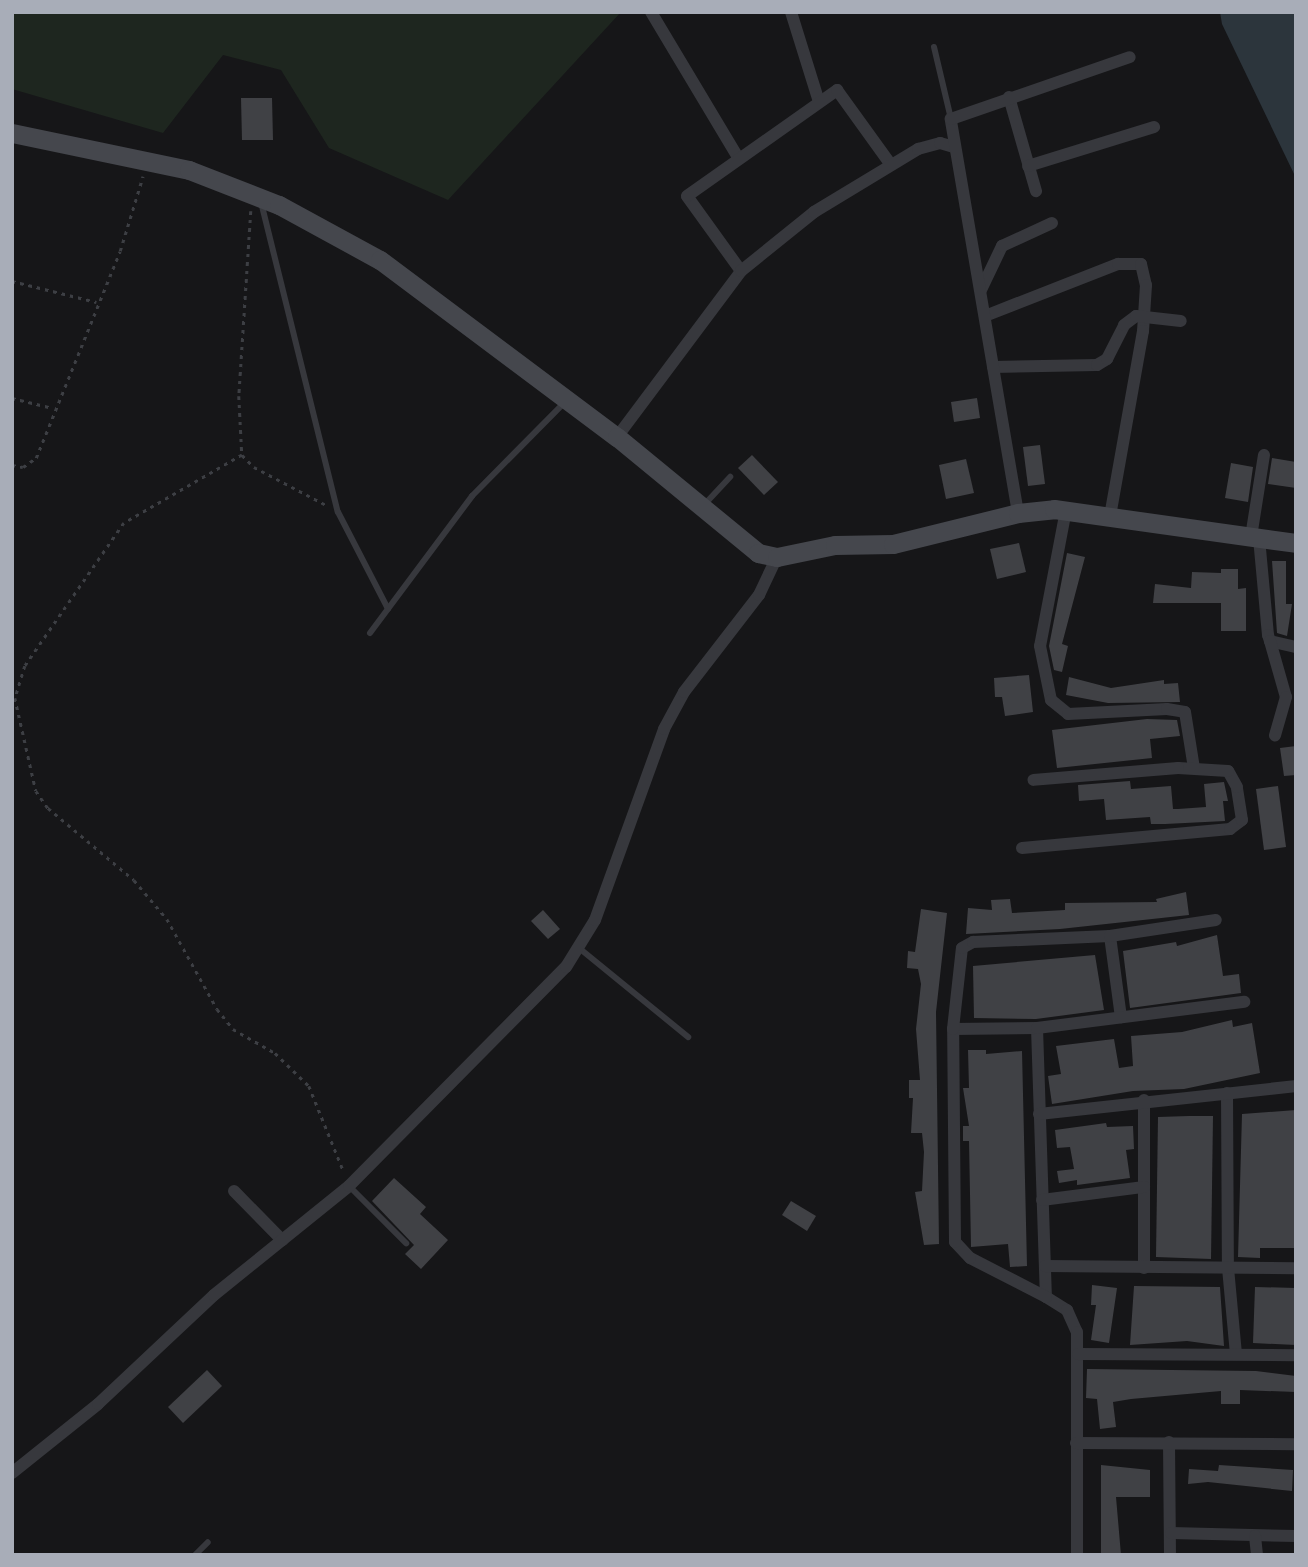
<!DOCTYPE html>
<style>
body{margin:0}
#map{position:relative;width:1308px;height:1567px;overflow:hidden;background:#161618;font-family:"Fira Sans",sans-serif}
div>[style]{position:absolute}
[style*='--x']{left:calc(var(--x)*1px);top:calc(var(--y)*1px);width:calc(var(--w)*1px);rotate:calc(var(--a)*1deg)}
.green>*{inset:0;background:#1e261f}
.water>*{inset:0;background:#2c353c}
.building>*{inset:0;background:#404145}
.path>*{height:2.5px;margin-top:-1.25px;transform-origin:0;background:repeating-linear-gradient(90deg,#3d3f44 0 3.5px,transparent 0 8.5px)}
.lane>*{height:6px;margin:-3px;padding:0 3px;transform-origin:3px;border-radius:3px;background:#37383d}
.street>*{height:12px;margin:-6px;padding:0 6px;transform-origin:6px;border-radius:6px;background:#37383d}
.secondary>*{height:19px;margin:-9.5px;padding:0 9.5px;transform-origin:9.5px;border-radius:9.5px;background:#45474d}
span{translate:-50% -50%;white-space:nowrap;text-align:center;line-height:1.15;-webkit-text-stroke:5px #111113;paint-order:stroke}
.frame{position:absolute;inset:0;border:14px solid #a8adb8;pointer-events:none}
</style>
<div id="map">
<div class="green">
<div style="clip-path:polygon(12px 12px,621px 12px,448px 200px,329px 148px,281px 70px,223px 55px,163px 133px,12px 89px)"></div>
</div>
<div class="water">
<div style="clip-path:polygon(1220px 12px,1296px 12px,1296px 178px,1222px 24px)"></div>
</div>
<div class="building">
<div style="clip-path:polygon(241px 98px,272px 98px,273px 140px,242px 140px)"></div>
<div style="clip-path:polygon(977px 398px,980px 418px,954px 422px,951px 402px)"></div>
<div style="clip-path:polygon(1040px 445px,1045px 484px,1028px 486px,1023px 447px)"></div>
<div style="clip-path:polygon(752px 455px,778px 482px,764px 495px,738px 468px)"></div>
<div style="clip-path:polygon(1272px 458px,1296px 462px,1296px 488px,1268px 484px)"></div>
<div style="clip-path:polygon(966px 459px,974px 493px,946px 499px,939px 465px)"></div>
<div style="clip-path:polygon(1231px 463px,1253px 467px,1248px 502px,1225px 498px)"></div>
<div style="clip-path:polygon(1019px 543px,1026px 572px,997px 579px,990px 549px)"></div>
<div style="clip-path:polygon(1067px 553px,1085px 557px,1062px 644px,1068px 646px,1062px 672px,1054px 670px,1049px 646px)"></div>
<div style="clip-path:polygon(1272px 561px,1286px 561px,1286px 604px,1292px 604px,1287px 636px,1277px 633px)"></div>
<div style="clip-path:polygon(1221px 569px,1238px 569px,1238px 589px,1246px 588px,1246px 631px,1221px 631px,1221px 603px,1153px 603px,1155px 584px,1191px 588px,1192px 572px,1221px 573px)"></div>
<div style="clip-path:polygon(1029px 675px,1033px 712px,1005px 716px,1002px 697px,995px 697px,994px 678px)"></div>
<div style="clip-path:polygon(1069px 677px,1111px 688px,1164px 680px,1164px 684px,1178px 683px,1180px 702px,1108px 703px,1066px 695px)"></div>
<div style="clip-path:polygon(1147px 719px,1177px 720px,1180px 736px,1150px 739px,1152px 758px,1057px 768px,1052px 730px)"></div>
<div style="clip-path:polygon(1296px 746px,1296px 775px,1284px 776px,1280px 748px)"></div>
<div style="clip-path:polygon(1130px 781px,1131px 789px,1171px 786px,1173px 809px,1178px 809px,1206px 807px,1204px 784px,1224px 782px,1228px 801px,1223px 801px,1225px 821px,1165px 824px,1151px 824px,1150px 817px,1106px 820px,1104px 799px,1079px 801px,1078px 785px)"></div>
<div style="clip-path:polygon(1278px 786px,1286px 847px,1264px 850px,1256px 789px)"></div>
<div style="clip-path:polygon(1186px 892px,1189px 915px,1060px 929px,966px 934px,968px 908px,992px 910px,991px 900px,1010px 899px,1012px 913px,1065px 910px,1065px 903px,1157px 902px,1156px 899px)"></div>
<div style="clip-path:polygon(921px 909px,947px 913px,936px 1012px,939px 1244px,924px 1245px,915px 1192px,922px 1191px,924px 1152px,922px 1133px,911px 1133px,913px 1098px,909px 1098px,909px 1080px,920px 1080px,916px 1029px,921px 984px,918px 969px,907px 968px,908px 951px,915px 952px)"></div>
<div style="clip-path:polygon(543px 910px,560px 929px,548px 939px,531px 921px)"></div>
<div style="clip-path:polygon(1217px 935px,1223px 976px,1239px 974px,1241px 993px,1130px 1008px,1123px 951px,1176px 942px,1177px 946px)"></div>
<div style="clip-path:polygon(1095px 955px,1104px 1010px,1036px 1019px,974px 1018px,973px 966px)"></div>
<div style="clip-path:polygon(1232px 1020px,1233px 1027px,1252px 1023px,1260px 1073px,1184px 1089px,1133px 1091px,1052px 1104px,1048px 1076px,1061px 1074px,1056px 1046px,1114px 1039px,1119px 1068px,1133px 1066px,1131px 1036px,1182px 1032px)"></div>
<div style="clip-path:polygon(968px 1050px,986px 1050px,986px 1054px,1022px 1051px,1027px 1266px,1010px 1267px,1008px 1244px,971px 1247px,969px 1141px,963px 1141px,963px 1126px,969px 1126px,963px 1088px,969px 1088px)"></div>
<div style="clip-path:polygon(1296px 1110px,1296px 1248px,1260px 1248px,1260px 1258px,1238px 1257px,1242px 1114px)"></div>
<div style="clip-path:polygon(1189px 1116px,1213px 1116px,1211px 1259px,1156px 1257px,1158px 1117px)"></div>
<div style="clip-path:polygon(1106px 1123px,1107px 1127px,1133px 1126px,1134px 1149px,1126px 1150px,1130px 1178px,1077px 1185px,1077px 1180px,1059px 1183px,1057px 1171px,1074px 1169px,1070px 1147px,1057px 1148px,1055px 1130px)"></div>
<div style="clip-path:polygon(394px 1178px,426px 1207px,420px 1214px,448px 1240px,421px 1269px,405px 1254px,414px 1245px,372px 1201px)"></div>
<div style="clip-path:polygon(791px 1201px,816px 1216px,807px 1231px,782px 1215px)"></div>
<div style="clip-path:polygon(1092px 1285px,1117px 1288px,1109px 1343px,1091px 1340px,1096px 1305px,1091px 1305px)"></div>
<div style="clip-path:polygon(1134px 1286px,1220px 1287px,1224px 1346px,1187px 1341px,1130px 1345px)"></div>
<div style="clip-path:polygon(1255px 1287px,1296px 1288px,1296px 1345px,1253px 1343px)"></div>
<div style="clip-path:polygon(1087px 1369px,1256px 1371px,1296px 1376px,1296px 1392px,1240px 1390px,1240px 1404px,1221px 1404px,1221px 1391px,1131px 1399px,1113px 1402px,1116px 1427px,1100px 1429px,1097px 1399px,1086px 1398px)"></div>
<div style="clip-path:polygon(207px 1370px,222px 1386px,183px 1423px,168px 1407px)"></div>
<div style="clip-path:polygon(1101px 1465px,1150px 1470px,1150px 1497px,1116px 1497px,1121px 1555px,1101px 1555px)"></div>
<div style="clip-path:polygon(1219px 1465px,1293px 1470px,1292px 1491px,1208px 1482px,1188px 1484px,1189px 1469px,1218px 1471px)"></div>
</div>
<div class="path">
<div style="--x:251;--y:211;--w:185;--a:93.7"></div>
<div style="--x:239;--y:396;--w:59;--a:87.1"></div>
<div style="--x:242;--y:455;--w:17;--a:45"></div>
<div style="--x:254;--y:467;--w:81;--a:27.8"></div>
<div style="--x:12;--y:281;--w:87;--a:14"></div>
<div style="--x:12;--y:398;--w:42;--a:13.7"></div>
<div style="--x:242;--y:455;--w:136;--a:150"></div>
<div style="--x:124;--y:523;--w:174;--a:124.7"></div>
<div style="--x:25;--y:666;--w:34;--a:107"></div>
<div style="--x:15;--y:698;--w:95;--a:77.3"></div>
<div style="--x:36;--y:791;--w:21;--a:55"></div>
<div style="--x:48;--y:808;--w:112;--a:39.9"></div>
<div style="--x:134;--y:880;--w:51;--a:49.8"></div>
<div style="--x:167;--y:919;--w:103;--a:60.9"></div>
<div style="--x:217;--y:1009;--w:26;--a:51"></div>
<div style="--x:233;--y:1029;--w:48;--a:29.7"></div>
<div style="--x:275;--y:1053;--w:47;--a:44.1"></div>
<div style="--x:309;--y:1086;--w:93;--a:67.9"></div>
<div style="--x:12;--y:465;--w:11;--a:10"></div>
<div style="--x:23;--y:467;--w:16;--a:-35"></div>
<div style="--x:36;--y:458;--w:223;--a:-67.9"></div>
<div style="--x:120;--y:251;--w:78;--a:-73"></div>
</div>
<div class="lane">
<div style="--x:934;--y:47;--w:74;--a:76.7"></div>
<div style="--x:261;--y:202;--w:319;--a:76.1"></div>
<div style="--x:338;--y:512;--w:109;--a:62.7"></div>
<div style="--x:703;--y:506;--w:40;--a:-47"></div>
<div style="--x:370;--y:633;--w:171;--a:-53.3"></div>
<div style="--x:472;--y:496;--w:132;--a:-45.3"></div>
<div style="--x:579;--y:948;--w:141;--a:39.2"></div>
<div style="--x:349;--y:1186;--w:81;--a:45"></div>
<div style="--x:195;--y:1555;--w:18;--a:-45"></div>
</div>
<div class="street">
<div style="--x:651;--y:12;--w:171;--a:59.1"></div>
<div style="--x:791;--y:12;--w:94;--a:72.7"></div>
<div style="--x:1009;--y:97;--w:98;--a:74"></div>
<div style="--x:1028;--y:166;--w:132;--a:-17.2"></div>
<div style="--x:741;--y:271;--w:92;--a:-125.8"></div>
<div style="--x:687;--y:196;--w:184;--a:-35.2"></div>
<div style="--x:837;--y:90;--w:92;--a:54.2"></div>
<div style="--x:981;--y:290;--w:49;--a:-64.5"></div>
<div style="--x:1002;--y:246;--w:55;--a:-24.7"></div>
<div style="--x:985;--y:316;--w:143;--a:-21.4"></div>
<div style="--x:1118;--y:264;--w:23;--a:0"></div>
<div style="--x:1141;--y:264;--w:22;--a:77"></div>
<div style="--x:1146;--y:285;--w:46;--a:93.7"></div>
<div style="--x:1143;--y:331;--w:188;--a:100.1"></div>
<div style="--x:993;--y:367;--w:104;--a:-1.1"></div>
<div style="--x:1097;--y:365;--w:12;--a:-31"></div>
<div style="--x:1107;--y:359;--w:38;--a:-63"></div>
<div style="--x:1124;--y:325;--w:15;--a:-37"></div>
<div style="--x:1136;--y:316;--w:45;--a:6.3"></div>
<div style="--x:617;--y:437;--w:207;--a:-53.2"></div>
<div style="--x:741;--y:271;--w:94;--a:-38.9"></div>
<div style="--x:814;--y:212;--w:122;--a:-31.2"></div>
<div style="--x:918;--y:149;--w:23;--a:-15"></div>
<div style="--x:940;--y:143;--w:15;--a:16"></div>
<div style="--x:1066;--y:510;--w:138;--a:100.8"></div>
<div style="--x:1040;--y:646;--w:55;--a:78.5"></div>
<div style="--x:1051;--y:700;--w:22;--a:39"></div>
<div style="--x:1068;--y:714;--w:99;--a:-2.9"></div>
<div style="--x:1167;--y:709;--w:18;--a:9"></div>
<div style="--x:1185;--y:712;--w:57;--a:80.9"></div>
<div style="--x:1018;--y:513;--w:400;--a:-99.7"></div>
<div style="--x:951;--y:119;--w:189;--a:-19.1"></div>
<div style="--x:1251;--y:537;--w:83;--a:-81"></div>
<div style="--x:1259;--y:538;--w:97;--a:84.7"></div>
<div style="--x:1268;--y:635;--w:6;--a:72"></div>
<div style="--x:1270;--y:641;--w:27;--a:13"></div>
<div style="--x:1270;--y:641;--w:58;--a:74.1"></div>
<div style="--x:1286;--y:697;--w:40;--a:106"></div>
<div style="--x:1022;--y:848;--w:209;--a:-5.2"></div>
<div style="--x:1230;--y:829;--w:15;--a:-37"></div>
<div style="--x:1242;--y:820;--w:33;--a:-99"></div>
<div style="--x:1237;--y:787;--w:18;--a:-119"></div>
<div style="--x:1228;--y:771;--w:50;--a:-176.6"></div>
<div style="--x:1178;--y:768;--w:145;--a:175.3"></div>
<div style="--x:1110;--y:936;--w:82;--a:82.3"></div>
<div style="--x:1037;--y:1028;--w:269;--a:88.1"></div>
<div style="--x:1046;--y:1297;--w:25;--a:32"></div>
<div style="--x:1067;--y:1310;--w:24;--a:66"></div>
<div style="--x:1077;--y:1332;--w:223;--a:90"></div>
<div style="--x:953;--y:1029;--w:84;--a:-0.7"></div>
<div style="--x:1037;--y:1028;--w:209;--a:-7.2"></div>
<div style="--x:1227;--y:1093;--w:175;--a:89.7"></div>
<div style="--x:1228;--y:1268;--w:86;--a:84.7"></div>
<div style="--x:1144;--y:1100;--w:168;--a:90"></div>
<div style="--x:1039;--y:1114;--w:259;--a:-6.2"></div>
<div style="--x:234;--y:1191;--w:69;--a:45.6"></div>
<div style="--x:1042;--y:1200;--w:103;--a:-7.3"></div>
<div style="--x:1045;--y:1266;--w:251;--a:0.5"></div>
<div style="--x:1046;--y:1297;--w:85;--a:-152.8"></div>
<div style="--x:970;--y:1258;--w:22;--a:-133"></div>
<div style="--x:955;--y:1242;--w:213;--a:-90.5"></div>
<div style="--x:953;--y:1029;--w:81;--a:-83.7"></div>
<div style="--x:962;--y:948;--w:13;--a:-29"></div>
<div style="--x:973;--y:942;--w:137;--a:-2.5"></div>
<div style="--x:1110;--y:936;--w:107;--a:-8.6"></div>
<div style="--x:1078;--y:1354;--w:218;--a:0.3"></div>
<div style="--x:1169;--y:1442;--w:113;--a:89.5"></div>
<div style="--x:1076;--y:1443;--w:220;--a:0.3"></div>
<div style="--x:12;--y:1473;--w:110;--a:-38.7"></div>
<div style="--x:98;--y:1404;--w:159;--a:-43.2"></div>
<div style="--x:214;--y:1295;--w:174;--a:-38.9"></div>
<div style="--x:349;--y:1186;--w:308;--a:-45.3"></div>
<div style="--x:566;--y:967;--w:55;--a:-58.3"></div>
<div style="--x:595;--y:920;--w:203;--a:-70.1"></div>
<div style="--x:664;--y:729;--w:42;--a:-61.6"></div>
<div style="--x:684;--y:692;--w:123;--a:-52.3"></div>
<div style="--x:759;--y:595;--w:42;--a:-64.7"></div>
<div style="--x:1171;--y:1533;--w:125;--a:1.4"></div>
<div style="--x:1255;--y:1536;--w:19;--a:84"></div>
</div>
<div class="secondary">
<div style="--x:12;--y:133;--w:181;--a:11.8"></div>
<div style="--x:189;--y:170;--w:97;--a:21.3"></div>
<div style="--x:279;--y:205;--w:115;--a:28.6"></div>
<div style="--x:380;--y:260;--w:296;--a:36.8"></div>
<div style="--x:617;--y:437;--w:183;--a:39.4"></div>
<div style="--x:758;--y:553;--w:19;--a:12"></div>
<div style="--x:777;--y:557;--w:59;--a:-11.7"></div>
<div style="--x:835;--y:545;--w:58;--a:-1"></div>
<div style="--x:893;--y:544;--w:129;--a:-13.9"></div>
<div style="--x:1018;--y:513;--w:36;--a:-6"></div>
<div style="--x:1054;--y:509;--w:244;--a:8"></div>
</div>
<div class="frame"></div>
</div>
